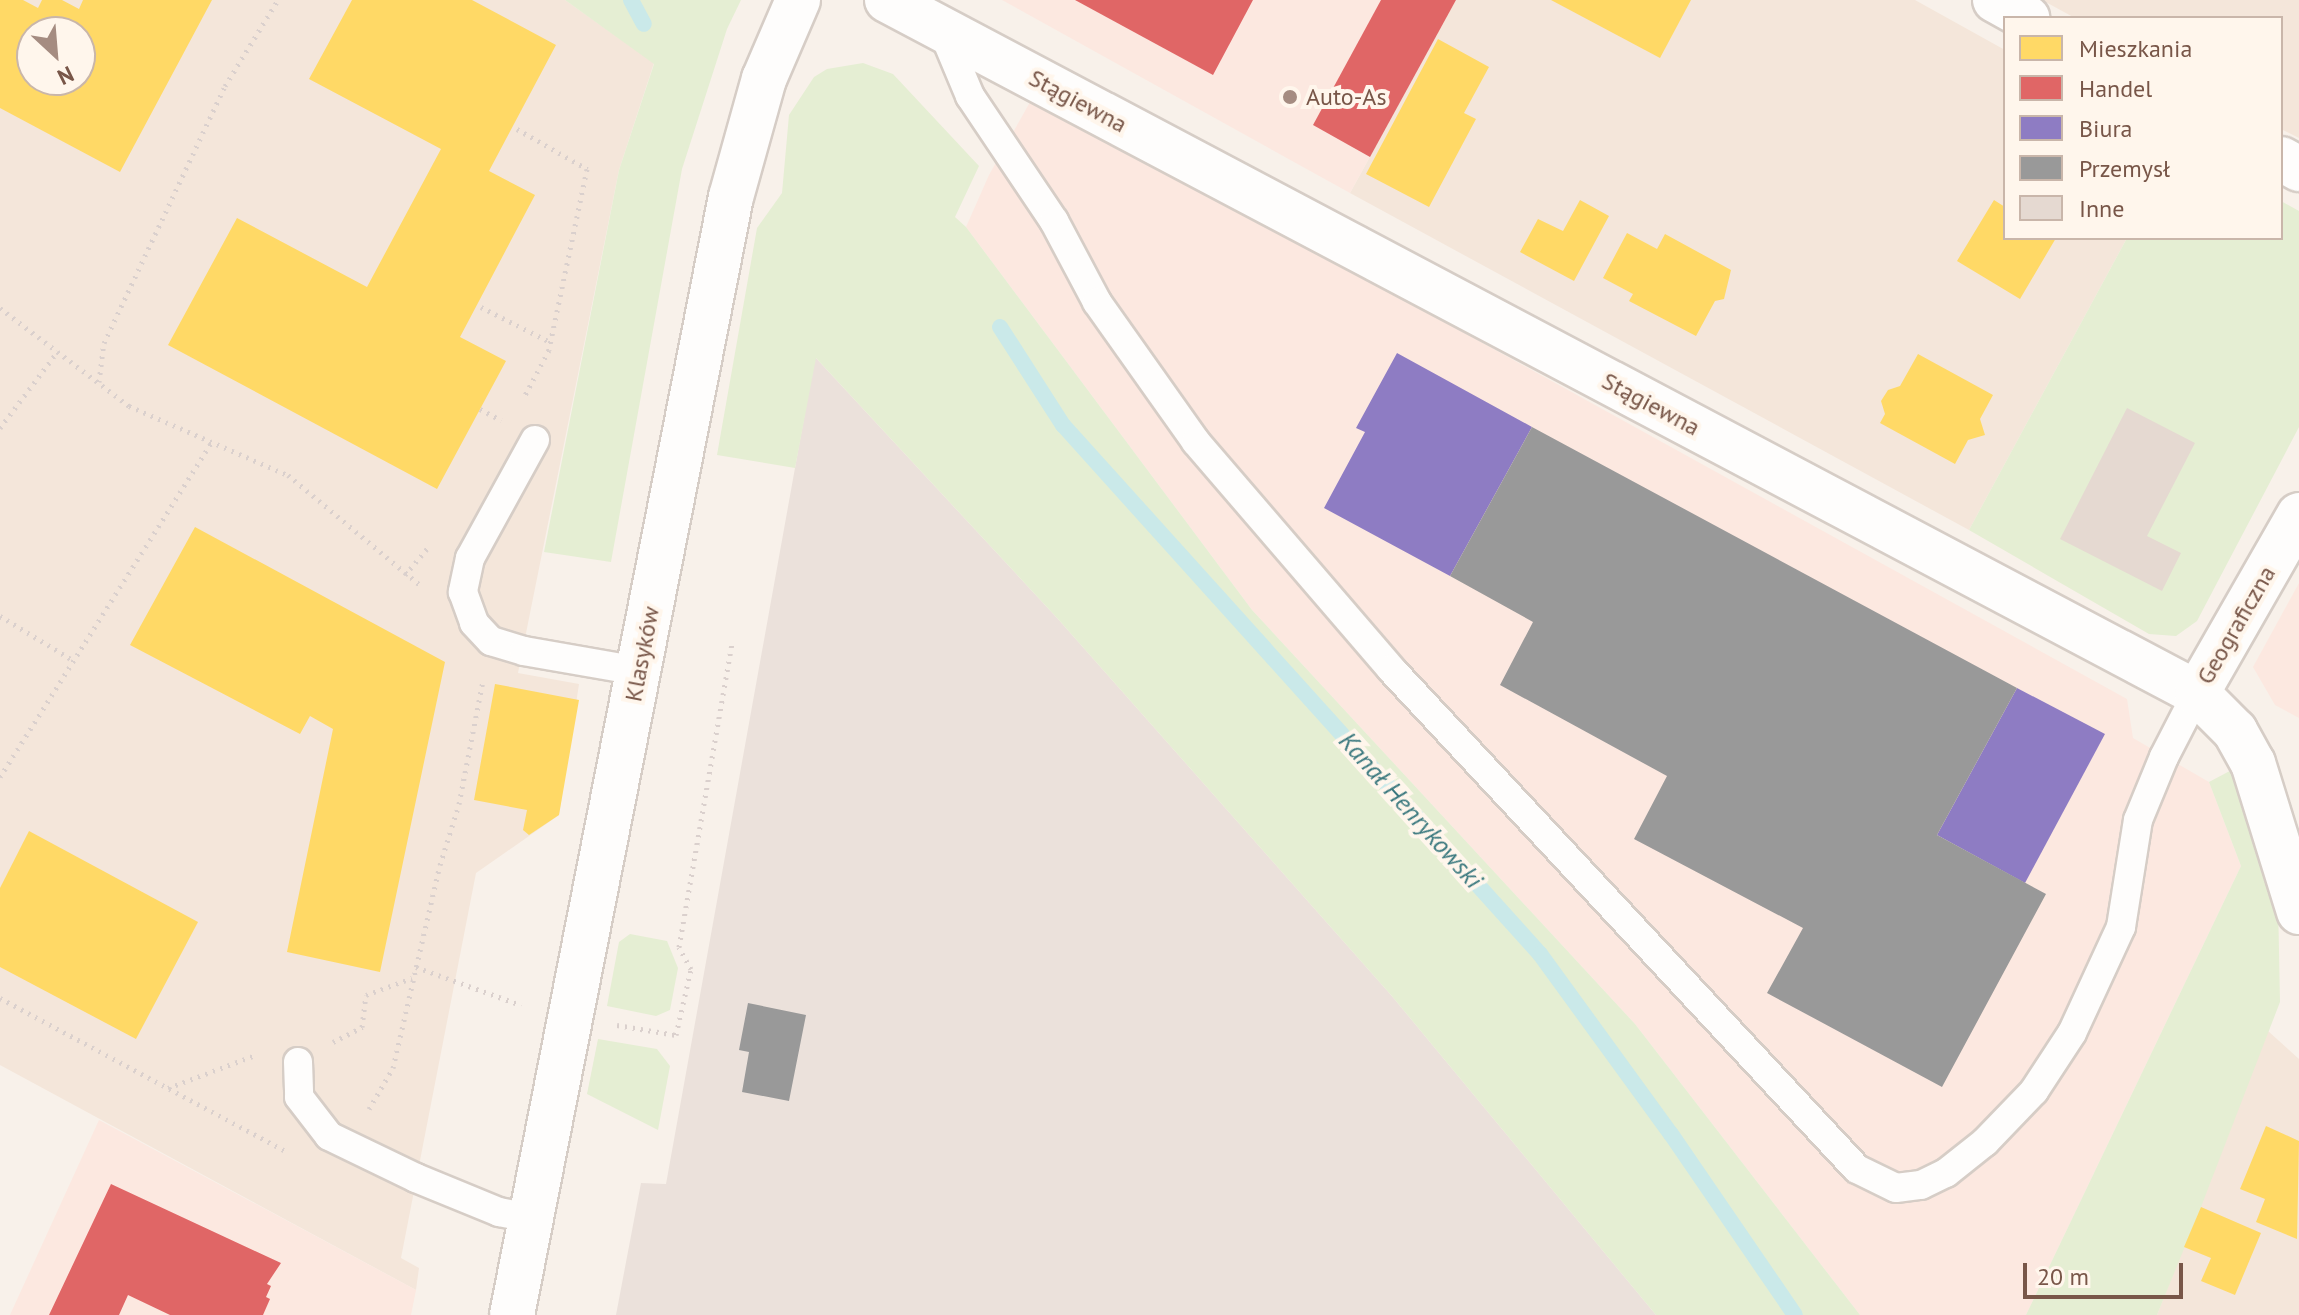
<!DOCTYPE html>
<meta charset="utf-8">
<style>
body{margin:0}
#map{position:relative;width:2299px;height:1315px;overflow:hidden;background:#f8f1ea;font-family:"PT Sans",sans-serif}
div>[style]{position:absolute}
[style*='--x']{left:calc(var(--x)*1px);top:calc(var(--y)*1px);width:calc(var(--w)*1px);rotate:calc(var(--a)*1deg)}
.residential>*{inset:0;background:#f4e6da}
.commercial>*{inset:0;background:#fce8e0}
.industrial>*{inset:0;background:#ebe1db}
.green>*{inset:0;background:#e5eed3}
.homes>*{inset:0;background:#ffd966}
.shops>*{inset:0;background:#e06666}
.offices>*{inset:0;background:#8e7cc3}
.industry>*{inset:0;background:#999}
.stream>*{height:16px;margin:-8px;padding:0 8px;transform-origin:8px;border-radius:8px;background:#cae9e9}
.building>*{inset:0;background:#e5d9d1}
.path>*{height:5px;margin-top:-2.5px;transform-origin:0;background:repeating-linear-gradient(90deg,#dad0cd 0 2px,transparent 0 8px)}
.roads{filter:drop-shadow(2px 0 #d6cdc6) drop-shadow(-2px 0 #d6cdc6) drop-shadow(0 2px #d6cdc6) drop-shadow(0 -2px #d6cdc6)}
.lane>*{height:28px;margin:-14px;padding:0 14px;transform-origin:14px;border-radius:14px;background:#fefdfc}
.street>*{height:44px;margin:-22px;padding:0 22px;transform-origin:22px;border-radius:22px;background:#fefdfc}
.secondary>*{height:44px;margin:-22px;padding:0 22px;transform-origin:22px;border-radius:22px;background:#fefdfc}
.dots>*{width:22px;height:22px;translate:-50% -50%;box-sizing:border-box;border:4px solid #fff6ec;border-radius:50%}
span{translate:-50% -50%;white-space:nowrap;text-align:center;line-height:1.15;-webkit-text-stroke:8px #fff6ec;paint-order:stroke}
.poi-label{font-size:24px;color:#785648}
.left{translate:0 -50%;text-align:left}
.street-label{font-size:24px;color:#785648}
.water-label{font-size:26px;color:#3a787e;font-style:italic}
.legend{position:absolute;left:2003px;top:16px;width:280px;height:224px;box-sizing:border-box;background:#fff6ec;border:2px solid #c9b6aa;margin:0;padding:10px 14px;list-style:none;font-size:24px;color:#785648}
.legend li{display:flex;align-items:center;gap:16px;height:40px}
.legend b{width:40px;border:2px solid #c9b6aa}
.north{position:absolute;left:16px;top:16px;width:80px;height:80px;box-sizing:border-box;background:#fff6ec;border:2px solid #c9b6aa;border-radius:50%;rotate:154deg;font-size:22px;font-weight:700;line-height:32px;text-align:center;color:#785648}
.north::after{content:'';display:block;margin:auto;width:28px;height:36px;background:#a58c81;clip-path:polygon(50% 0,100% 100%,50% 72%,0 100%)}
.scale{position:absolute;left:2023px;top:1263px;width:160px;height:36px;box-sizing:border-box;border:4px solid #785648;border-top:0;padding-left:10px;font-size:24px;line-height:28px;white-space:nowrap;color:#785648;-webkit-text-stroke:6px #fff6ec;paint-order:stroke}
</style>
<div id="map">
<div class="residential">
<div style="clip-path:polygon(evenodd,0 0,565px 0,654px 63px,619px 170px,518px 673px,579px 684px,559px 815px,476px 873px,401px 1258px,419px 1268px,416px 1290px,0 1065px,0 0,32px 32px,80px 32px,80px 80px,32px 80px,32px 32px)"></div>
<div style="clip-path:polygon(1456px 0,1915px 0,2005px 50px,2005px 238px,2127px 238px,1969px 530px,1350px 193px)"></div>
<div style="clip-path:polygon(2042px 0,2299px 0,2299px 138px,2281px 129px,2281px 18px,2075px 18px)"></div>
<div style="clip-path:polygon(2268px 1031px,2299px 1059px,2299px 1315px,2157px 1315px)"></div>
</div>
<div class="commercial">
<div style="clip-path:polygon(1002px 0,1456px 0,1350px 193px)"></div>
<div style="clip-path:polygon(1034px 95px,2127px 699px,2133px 738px,2209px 782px,2241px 866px,2026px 1315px,1860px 1315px,1635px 1024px,1252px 610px,966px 227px,989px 175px)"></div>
<div style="clip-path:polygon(2299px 583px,2299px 718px,2275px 705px,2253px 667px)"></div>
<div style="clip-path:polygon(99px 1120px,416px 1290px,411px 1315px,10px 1315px)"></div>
</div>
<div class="industrial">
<div style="clip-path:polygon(815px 357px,1058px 619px,1391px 995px,1656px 1315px,616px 1315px,641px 1183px,666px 1184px)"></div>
</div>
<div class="green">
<div style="clip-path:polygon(565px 0,741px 0,727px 29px,682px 169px,611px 562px,544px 552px,619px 170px,654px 64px)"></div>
<div style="clip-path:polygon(863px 63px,893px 74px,979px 166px,955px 217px,966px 227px,1252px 610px,1635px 1024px,1860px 1315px,1656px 1315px,1391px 995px,1058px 619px,816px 358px,795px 468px,717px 455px,757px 228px,782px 193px,789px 115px,814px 77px,827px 69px)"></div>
<div style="clip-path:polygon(2281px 201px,2299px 211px,2299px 427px,2197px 621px,2176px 636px,2149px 634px,1969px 530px,2127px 238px,2281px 238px)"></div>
<div style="clip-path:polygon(2241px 765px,2278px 899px,2280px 1002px,2201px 1207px,2157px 1315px,2026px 1315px,2241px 866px,2209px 782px)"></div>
<div style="clip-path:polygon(630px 934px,667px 941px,678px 968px,670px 1010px,656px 1016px,607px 1006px,619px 942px)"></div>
<div style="clip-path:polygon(598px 1039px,657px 1049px,670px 1066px,658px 1130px,587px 1094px)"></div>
</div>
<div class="homes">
<div style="clip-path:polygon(evenodd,0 0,23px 0,38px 8px,42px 0,62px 0,79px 9px,83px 0,212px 0,120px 172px,0 108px,0 0,32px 32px,80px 32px,80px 80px,32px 80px,32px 32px)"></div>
<div style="clip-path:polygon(352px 0,472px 0,556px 45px,489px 171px,535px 195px,460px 337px,506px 361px,437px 489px,168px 345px,237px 218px,367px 287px,441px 149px,309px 79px)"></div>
<div style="clip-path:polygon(1551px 0,1691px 0,1660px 58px)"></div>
<div style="clip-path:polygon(1438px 39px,1489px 67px,1464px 113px,1476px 119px,1429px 207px,1366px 174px)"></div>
<div style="clip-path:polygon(1580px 200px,1609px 216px,1574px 281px,1520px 252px,1538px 219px,1563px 231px)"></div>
<div style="clip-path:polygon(1994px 200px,2005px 207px,2005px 238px,2056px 238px,2020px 299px,1957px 261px)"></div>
<div style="clip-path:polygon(1627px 233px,1657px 249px,1665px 234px,1731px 270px,1724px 299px,1715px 301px,1696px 336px,1629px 301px,1633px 294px,1603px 278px)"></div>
<div style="clip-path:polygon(1918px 354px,1993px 395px,1980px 419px,1985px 435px,1968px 440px,1955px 464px,1880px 423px,1885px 414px,1881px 401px,1888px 390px,1900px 386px)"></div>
<div style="clip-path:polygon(195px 527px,445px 662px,380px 972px,287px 952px,333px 729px,310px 716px,300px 734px,130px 645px)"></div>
<div style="clip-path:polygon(495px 684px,579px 700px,559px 815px,529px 835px,523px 830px,527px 810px,474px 800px)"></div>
<div style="clip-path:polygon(29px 831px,198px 922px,136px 1039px,0 967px,0 888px)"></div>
<div style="clip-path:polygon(2266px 1126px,2299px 1141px,2297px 1239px,2256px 1222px,2265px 1199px,2240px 1189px)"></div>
<div style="clip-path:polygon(2201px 1207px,2261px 1233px,2235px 1295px,2201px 1281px,2211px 1258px,2184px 1247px)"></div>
</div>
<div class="shops">
<div style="clip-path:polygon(1075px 0,1253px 0,1213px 75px)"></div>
<div style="clip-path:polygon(1381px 0,1456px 0,1370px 157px,1313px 125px)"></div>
<div style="clip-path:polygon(111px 1184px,281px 1263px,267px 1284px,271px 1286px,266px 1297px,270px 1299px,263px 1315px,170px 1315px,128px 1295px,119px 1315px,49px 1315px)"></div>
</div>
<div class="offices">
<div style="clip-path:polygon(1397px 353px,1532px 427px,1450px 576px,1324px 508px,1365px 432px,1356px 428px)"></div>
<div style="clip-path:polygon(2017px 688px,2105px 734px,2025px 883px,1937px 835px)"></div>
</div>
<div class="industry">
<div style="clip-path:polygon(1532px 427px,2017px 688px,1937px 835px,2046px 894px,1942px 1087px,1767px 993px,1803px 928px,1634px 839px,1667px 776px,1500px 685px,1533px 622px,1450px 576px)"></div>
<div style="clip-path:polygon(748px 1003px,806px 1015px,789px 1101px,742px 1092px,749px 1052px,739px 1050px)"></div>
</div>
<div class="stream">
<div style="--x:631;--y:0;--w:27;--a:62"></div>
<div style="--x:1000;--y:327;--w:117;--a:57.3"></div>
<div style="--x:1063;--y:425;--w:712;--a:47.96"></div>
<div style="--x:1540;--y:954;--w:223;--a:54"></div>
<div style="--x:1671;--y:1134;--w:219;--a:55.6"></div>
</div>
<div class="building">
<div style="clip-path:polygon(2127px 408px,2195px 443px,2147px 536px,2181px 553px,2162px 591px,2060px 539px)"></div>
</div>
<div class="path">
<div style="--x:517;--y:129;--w:81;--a:29.7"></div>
<div style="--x:587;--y:169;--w:185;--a:101.9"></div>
<div style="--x:549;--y:350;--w:55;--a:118"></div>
<div style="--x:481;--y:307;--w:77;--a:26.9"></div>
<div style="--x:0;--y:308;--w:162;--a:37.2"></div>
<div style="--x:129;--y:406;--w:173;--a:23.5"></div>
<div style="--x:288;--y:475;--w:173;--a:39.8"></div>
<div style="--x:99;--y:382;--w:39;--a:-83"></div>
<div style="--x:104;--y:343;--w:284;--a:-64.8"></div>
<div style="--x:225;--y:86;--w:101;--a:-58.4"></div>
<div style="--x:480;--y:409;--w:24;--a:28"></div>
<div style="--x:0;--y:428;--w:96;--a:-53"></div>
<div style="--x:405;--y:575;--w:35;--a:-50"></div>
<div style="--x:0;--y:616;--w:87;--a:31.3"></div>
<div style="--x:0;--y:777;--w:399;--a:-57.7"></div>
<div style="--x:416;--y:967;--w:112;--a:19.9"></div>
<div style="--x:0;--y:998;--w:323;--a:28.2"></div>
<div style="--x:617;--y:1025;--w:60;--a:9.6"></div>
<div style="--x:676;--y:1035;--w:68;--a:-77.2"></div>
<div style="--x:691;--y:969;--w:25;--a:-119"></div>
<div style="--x:679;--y:947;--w:308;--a:-80.1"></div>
<div style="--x:333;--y:1042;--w:33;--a:-27"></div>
<div style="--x:362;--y:1027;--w:32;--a:-83"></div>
<div style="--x:366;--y:995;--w:49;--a:-20.3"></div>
<div style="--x:168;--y:1088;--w:94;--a:-20.6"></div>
<div style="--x:369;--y:1109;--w:48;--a:-59.7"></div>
<div style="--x:393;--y:1068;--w:208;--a:-77"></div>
<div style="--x:440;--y:865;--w:64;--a:-72.7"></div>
<div style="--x:459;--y:804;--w:126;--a:-79"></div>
</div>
<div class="roads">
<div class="lane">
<div style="--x:942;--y:29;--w:73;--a:67.3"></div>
<div style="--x:970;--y:96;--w:151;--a:56.1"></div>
<div style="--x:1054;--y:221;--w:92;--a:62"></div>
<div style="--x:1097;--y:302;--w:171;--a:54.7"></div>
<div style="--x:1196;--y:442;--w:299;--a:49.3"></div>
<div style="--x:1391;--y:669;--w:683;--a:47.02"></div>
<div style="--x:1857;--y:1169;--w:43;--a:26"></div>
<div style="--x:1896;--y:1188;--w:25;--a:-7"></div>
<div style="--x:1921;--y:1185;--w:28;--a:-26"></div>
<div style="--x:1946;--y:1173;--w:50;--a:-38.5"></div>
<div style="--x:1985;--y:1142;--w:71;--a:-46.1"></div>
<div style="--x:2034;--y:1091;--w:69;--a:-56.8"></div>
<div style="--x:2072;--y:1033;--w:117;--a:-65.2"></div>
<div style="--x:2121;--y:927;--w:108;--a:-81"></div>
<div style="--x:2138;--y:820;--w:68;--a:-67.6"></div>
<div style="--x:2164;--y:757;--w:72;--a:-62.7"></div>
<div style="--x:535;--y:440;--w:135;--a:118.8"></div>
<div style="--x:470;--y:558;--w:35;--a:102"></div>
<div style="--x:463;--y:592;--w:33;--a:70"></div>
<div style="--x:474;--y:623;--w:25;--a:47"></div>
<div style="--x:491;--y:641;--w:34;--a:17"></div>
<div style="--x:524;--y:651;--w:117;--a:9.9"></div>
<div style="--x:298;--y:1062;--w:35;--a:88"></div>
<div style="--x:299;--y:1097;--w:49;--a:52.4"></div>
<div style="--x:329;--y:1136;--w:97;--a:25.8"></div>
<div style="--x:416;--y:1178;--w:90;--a:22.3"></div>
<div style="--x:499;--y:1212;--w:33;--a:11"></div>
</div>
<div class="street">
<div style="--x:887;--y:0;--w:1482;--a:27.88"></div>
<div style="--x:2197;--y:693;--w:54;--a:45"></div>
<div style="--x:2235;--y:731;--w:37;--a:61"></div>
<div style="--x:2253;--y:763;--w:156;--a:72.8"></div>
<div style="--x:1995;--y:0;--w:37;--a:29"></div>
<div style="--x:2281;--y:159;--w:21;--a:29"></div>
<div style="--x:2197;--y:693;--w:205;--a:-60.2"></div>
</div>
<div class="secondary">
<div style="--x:512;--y:1315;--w:1139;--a:-78.92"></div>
<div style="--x:731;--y:197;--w:123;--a:-74.4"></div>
<div style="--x:764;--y:79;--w:86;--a:-66.7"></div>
</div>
</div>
<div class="dots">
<div style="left:1290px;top:97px;background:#a58c81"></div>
</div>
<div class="poi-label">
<span class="left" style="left:1306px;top:97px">Auto-As</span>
</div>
<div class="street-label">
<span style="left:1078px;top:101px;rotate:28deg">Stągiewna</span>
<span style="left:1651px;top:404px;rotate:28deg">Stągiewna</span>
<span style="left:2236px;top:625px;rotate:-60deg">Geograficzna</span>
<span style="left:642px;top:654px;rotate:-79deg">Klasyków</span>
</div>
<div class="water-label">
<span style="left:1411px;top:810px;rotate:48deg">Kanał Henrykowski</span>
</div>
<ul class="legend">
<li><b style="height:22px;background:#ffd966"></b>Mieszkania</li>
<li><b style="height:22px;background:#e06666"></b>Handel</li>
<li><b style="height:22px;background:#8e7cc3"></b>Biura</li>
<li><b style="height:22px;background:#999"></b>Przemysł</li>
<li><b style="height:22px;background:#e5d9d1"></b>Inne</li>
</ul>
<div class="north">N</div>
<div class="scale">20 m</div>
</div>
